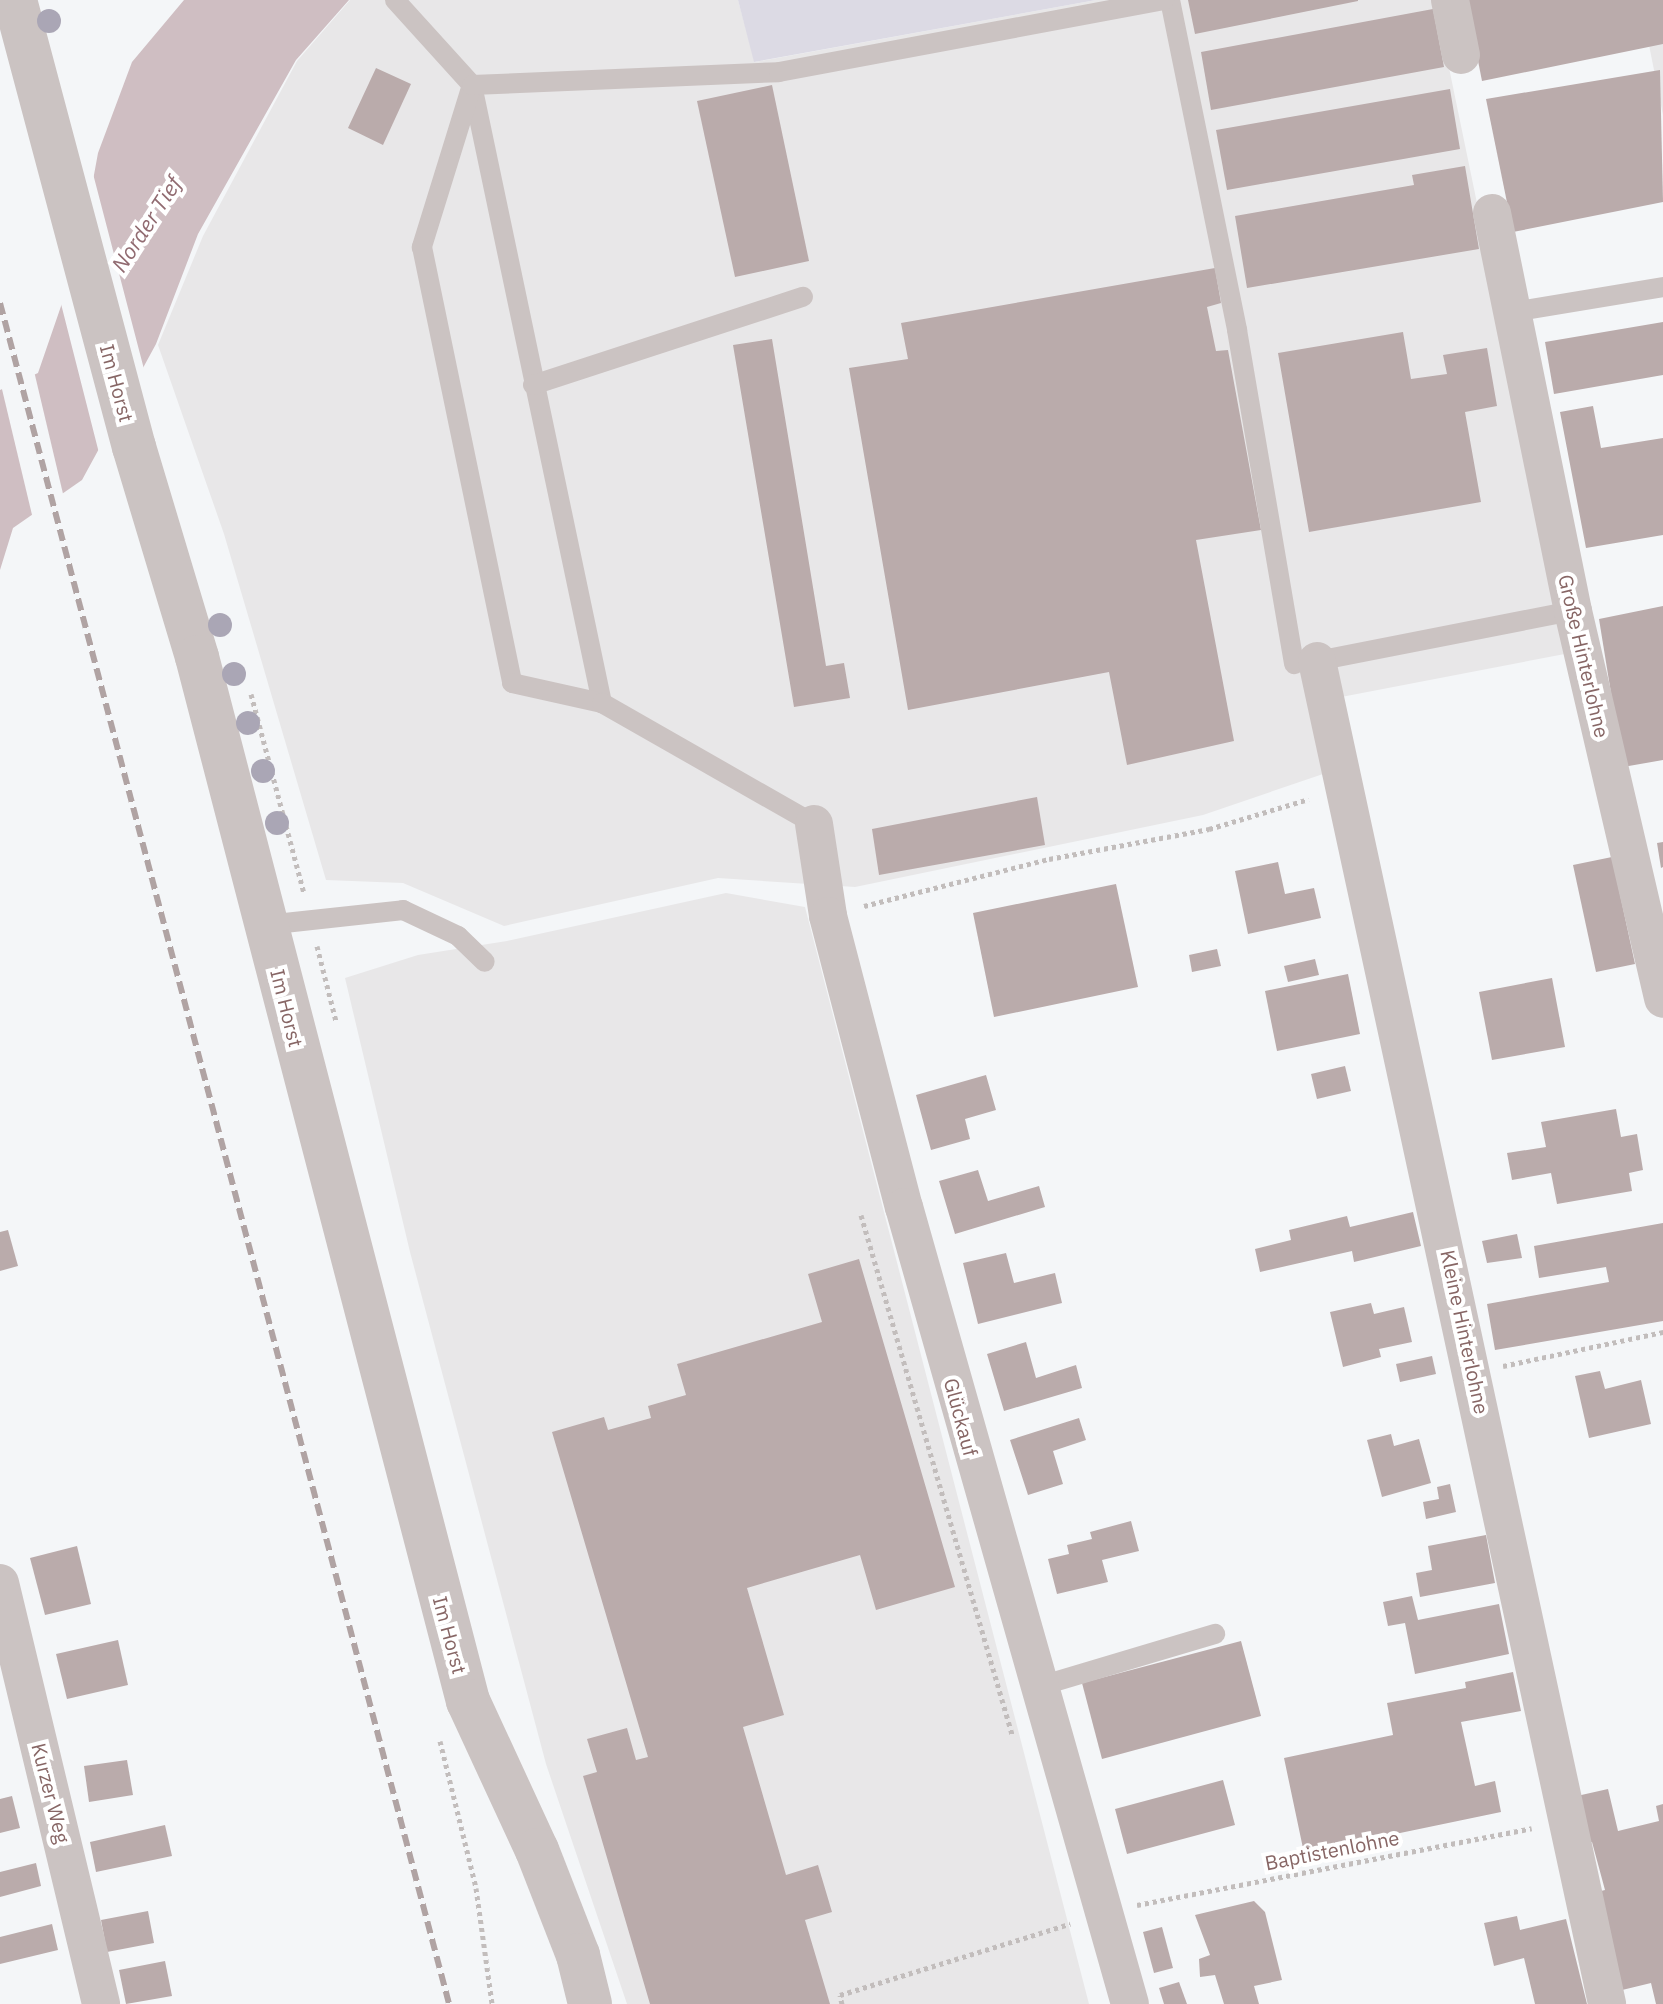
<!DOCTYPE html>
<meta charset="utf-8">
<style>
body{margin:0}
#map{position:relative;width:1663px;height:2004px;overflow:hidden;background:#f4f6f8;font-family:"IBM Plex Sans",sans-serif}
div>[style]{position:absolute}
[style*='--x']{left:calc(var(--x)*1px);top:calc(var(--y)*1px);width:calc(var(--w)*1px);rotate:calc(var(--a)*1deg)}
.built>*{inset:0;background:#e8e7e8}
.green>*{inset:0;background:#dcdae4}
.water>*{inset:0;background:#cfbec2}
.pier>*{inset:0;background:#f4f6f8}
.building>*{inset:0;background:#baabab}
.path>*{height:5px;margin-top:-2.5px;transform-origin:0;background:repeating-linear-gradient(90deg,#c2bdbc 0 4px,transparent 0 8px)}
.service>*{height:20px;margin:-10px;padding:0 10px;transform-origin:10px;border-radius:10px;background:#cbc3c2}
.minor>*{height:38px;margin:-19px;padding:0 19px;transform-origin:19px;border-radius:19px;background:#cbc3c2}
.tertiary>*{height:44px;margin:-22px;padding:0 22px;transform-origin:22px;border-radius:22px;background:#cbc3c2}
.rail>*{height:6px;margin-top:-3px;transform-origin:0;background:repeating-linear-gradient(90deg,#b0a3a3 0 12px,transparent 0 18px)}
.trees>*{width:24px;height:24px;margin:-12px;border-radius:50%;background:#aaa6b5}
span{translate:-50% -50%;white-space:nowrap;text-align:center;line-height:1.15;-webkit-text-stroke:8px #fff;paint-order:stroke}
.street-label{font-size:20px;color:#876665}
.water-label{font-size:22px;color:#916b71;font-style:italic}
</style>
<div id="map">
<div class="built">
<div style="clip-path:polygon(350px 0,738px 0,755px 62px,1096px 0,1435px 0,1570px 653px,1310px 703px,1326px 773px,1203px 815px,855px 887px,718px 878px,504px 926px,403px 883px,326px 880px,224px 534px,158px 345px,203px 236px,297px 61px)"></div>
<div style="clip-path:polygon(1640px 0,1663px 0,1663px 115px)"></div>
<div style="clip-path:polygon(726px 893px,805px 907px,1089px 2004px,627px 2004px,546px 1764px,410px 1252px,345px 978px,418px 955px,507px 941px)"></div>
</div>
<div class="green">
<div style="clip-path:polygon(738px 0,1096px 0,754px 62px)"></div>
</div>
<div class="water">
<div style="clip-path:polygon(184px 0,349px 0,296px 60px,198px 234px,156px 344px,82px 480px,13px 528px,0 570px,0 390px,38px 373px,80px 251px,98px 153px,132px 62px)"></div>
</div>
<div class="pier">
<div style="clip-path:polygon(91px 166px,145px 373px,100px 457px,59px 296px,76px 250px)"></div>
<div style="clip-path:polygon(34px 371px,64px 498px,33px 519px,1px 385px)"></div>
</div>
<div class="building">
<div style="clip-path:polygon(1188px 0,1358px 0,1358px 1px,1195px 34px)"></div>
<div style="clip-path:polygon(1466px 0,1663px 0,1663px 44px,1482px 81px)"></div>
<div style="clip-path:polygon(1433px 9px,1444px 67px,1211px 110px,1201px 52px)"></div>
<div style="clip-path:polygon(376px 68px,411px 84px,383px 145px,348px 128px)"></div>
<div style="clip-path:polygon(1660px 70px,1663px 202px,1513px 232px,1486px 99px)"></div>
<div style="clip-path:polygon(772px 85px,809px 261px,735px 277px,697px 101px)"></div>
<div style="clip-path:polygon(1450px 89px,1460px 149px,1227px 190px,1216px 130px)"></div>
<div style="clip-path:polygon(1465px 166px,1479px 249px,1247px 288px,1235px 216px,1414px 185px,1412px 175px)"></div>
<div style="clip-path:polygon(1215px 268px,1221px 303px,1207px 307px,1216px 351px,1228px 350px,1261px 530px,1196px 540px,1234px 741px,1127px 765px,1109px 672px,908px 710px,849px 368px,908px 359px,901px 323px)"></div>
<div style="clip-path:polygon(1663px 322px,1663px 375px,1554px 394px,1545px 342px)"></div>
<div style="clip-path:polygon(1403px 332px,1411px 379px,1447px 374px,1443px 355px,1487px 348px,1497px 406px,1465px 412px,1481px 502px,1309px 532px,1278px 353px)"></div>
<div style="clip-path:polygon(772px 339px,826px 666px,844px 663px,850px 698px,794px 707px,733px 345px)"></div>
<div style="clip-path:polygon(1593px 406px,1601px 448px,1663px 438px,1663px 535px,1586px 548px,1560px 412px)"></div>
<div style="clip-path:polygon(1663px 606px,1663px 760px,1623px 767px,1599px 619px)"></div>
<div style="clip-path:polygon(1037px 797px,1045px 845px,879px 875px,872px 829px)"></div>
<div style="clip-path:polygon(1663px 842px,1663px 867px,1661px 868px,1657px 843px)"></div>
<div style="clip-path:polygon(1612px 857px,1635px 964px,1596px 972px,1573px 865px)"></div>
<div style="clip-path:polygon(1278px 862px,1285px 894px,1314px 888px,1321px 918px,1248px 934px,1235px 871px)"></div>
<div style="clip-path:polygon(1116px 884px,1138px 987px,994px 1017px,973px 913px)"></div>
<div style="clip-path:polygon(1217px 949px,1221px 966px,1192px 972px,1189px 955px)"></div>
<div style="clip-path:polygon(1315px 959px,1319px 975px,1288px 982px,1284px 966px)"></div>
<div style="clip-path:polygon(1348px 974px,1360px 1034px,1277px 1051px,1265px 991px)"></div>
<div style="clip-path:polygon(1552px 978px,1565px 1047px,1492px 1060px,1479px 992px)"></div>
<div style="clip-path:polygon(1345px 1066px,1351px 1091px,1317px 1099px,1311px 1074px)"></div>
<div style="clip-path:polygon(986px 1075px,996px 1110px,965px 1119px,970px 1139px,931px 1150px,916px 1095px)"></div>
<div style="clip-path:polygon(1616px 1109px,1621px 1137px,1637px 1134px,1643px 1170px,1629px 1173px,1632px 1191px,1557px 1204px,1551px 1173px,1512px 1180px,1507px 1153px,1546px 1147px,1541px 1122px)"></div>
<div style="clip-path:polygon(978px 1170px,988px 1201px,1039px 1186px,1045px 1207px,955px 1234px,939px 1181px)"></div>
<div style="clip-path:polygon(1413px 1212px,1421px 1246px,1354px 1262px,1352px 1251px,1260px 1272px,1255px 1249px,1291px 1240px,1289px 1230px,1347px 1216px,1350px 1227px)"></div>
<div style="clip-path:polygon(1663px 1223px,1663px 1321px,1495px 1350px,1487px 1304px,1609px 1282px,1606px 1267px,1539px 1278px,1534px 1246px)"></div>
<div style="clip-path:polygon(8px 1230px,18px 1266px,0 1271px,0 1232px)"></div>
<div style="clip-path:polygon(1517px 1234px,1522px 1258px,1487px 1263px,1482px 1241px)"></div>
<div style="clip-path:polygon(1006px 1253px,1014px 1283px,1055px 1273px,1062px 1303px,978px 1324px,963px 1263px)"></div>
<div style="clip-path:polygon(859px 1259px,955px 1587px,876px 1610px,860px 1555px,747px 1588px,784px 1715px,743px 1727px,786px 1875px,818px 1865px,832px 1912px,805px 1920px,830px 2004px,650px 2004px,583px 1776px,597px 1772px,587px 1739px,627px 1728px,636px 1760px,648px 1757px,552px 1432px,604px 1417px,608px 1430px,651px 1418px,648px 1406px,686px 1395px,677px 1364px,822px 1322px,808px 1274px)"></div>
<div style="clip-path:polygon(1371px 1303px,1374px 1314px,1404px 1307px,1412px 1342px,1379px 1349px,1381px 1357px,1343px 1367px,1330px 1312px)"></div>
<div style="clip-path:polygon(1026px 1342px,1036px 1378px,1076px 1365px,1082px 1388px,1004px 1411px,987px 1354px)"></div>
<div style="clip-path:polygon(1432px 1356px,1436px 1374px,1400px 1382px,1396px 1364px)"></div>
<div style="clip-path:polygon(1600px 1371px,1605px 1389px,1641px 1380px,1651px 1424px,1589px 1438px,1575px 1376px)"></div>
<div style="clip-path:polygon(1079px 1418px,1086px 1440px,1053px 1451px,1063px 1484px,1028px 1495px,1010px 1440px)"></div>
<div style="clip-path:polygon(1391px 1434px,1394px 1446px,1419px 1439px,1431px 1483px,1382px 1497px,1367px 1440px)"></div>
<div style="clip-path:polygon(1450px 1484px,1456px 1512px,1426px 1519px,1423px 1502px,1439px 1499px,1437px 1487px)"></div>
<div style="clip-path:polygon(1131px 1521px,1139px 1551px,1102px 1560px,1108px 1582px,1057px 1594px,1048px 1559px,1069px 1554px,1067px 1545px,1092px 1539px,1090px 1532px)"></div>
<div style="clip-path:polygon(1486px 1535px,1495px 1583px,1420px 1597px,1416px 1573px,1432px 1570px,1428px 1546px)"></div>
<div style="clip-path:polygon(77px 1546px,91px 1604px,45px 1615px,30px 1558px)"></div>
<div style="clip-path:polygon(1412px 1596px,1418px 1620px,1499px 1604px,1509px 1654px,1415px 1674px,1405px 1623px,1388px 1626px,1383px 1602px)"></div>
<div style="clip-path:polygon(118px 1640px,128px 1685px,67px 1699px,56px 1654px)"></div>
<div style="clip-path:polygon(1241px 1641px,1261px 1716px,1102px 1759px,1082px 1683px)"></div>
<div style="clip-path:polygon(1513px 1672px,1521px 1711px,1461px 1722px,1475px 1786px,1495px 1781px,1501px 1812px,1304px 1853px,1284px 1758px,1393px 1735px,1387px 1703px,1466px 1688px,1465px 1682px)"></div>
<div style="clip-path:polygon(127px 1760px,133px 1795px,89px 1802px,84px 1766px)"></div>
<div style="clip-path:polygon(1223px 1780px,1235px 1825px,1127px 1854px,1115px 1809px)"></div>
<div style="clip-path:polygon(1608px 1789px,1618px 1831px,1659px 1821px,1656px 1806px,1663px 1804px,1663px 2004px,1656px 2004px,1651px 1983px,1618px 1991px,1593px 1893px,1605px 1890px,1592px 1842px,1580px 1845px,1568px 1798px)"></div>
<div style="clip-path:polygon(12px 1796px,20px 1828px,0 1833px,0 1799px)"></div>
<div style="clip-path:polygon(165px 1825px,172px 1856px,96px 1872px,90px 1842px)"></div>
<div style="clip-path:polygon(36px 1863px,41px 1886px,0 1897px,0 1872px)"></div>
<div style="clip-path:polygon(1254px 1901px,1265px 1912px,1282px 1980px,1254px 1986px,1259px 2004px,1224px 2004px,1215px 1975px,1200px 1977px,1199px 1959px,1210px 1955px,1195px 1915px)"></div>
<div style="clip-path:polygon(148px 1911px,154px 1943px,107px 1952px,101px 1920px)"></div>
<div style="clip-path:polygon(1517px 1916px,1520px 1930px,1566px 1919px,1587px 2004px,1535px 2004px,1524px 1958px,1494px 1966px,1484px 1923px)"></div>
<div style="clip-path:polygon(52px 1924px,58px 1950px,0 1964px,0 1937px)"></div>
<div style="clip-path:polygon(1162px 1927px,1173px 1968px,1154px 1973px,1143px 1932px)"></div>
<div style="clip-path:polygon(165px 1961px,172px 1996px,126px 2004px,119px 1970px)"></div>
<div style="clip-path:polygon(1179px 1982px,1187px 2004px,1164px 2004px,1159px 1988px)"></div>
</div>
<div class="path">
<div style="--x:251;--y:694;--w:206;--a:75.1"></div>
<div style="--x:864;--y:906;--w:191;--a:-14.3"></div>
<div style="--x:1049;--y:859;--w:163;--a:-10.6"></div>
<div style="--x:1209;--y:829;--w:104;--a:-16.7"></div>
<div style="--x:317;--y:946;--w:77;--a:75.8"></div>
<div style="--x:861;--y:1215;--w:541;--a:73.78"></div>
<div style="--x:1503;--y:1366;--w:164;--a:-12"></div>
<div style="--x:440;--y:1741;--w:151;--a:76.2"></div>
<div style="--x:476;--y:1888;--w:117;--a:82.1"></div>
<div style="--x:1137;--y:1905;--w:402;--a:-11"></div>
<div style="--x:842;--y:2004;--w:9;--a:-103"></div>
<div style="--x:840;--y:1995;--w:241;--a:-17.2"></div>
</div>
<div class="service">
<div style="--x:395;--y:0;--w:115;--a:47.8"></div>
<div style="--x:472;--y:85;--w:632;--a:78.12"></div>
<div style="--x:1170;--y:0;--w:337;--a:78.5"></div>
<div style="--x:1237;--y:330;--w:339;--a:80.3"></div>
<div style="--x:472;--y:85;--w:170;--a:107.2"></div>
<div style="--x:422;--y:247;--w:445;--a:78.3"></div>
<div style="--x:512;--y:683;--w:92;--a:12.5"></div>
<div style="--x:602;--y:703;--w:244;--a:29.7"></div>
<div style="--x:472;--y:85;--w:307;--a:-2.4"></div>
<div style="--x:779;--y:72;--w:392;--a:-10.6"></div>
<div style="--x:1512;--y:312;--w:153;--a:-9.4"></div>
<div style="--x:533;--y:385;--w:284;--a:-18.1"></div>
<div style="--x:1317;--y:661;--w:261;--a:-11.1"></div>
<div style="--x:266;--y:925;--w:138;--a:-6.2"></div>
<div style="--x:403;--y:910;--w:61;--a:25.3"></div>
<div style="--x:458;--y:936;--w:37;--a:44"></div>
<div style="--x:1037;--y:1687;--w:186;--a:-16.6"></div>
</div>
<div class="minor">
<div style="--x:1450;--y:0;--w:56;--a:78.7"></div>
<div style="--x:1492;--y:213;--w:406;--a:78.5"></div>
<div style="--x:1573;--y:611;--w:398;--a:76.9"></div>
<div style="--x:1317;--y:661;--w:1374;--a:77.81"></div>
<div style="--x:814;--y:824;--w:93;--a:81.3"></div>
<div style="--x:828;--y:916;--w:301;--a:75.4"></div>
<div style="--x:904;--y:1207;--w:828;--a:74.17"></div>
<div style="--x:0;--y:1583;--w:433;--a:76.5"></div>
</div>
<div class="tertiary">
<div style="--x:15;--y:0;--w:463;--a:75.1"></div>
<div style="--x:134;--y:447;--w:219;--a:73.3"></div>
<div style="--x:197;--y:657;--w:1079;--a:75.45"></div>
<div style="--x:468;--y:1701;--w:164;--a:65.2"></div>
<div style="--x:537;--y:1850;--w:113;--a:68.7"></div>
<div style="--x:578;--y:1955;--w:50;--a:76.2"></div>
</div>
<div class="rail">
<div style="--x:0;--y:303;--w:1759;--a:75.21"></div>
</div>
<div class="trees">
<div style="left:49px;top:21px"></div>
<div style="left:220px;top:625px"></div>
<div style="left:234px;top:674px"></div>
<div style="left:248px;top:723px"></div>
<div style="left:263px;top:771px"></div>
<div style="left:277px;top:823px"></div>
</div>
<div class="street-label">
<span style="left:117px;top:383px;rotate:75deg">Im Horst</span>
<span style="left:1584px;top:656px;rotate:77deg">Große Hinterlohne</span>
<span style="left:287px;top:1008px;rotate:76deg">Im Horst</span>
<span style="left:1465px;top:1332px;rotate:78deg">Kleine Hinterlohne</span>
<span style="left:961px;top:1417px;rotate:75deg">Glückauf</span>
<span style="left:450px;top:1635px;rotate:75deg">Im Horst</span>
<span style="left:51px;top:1793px;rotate:76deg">Kurzer Weg</span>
<span style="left:1332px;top:1850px;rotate:-11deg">Baptistenlohne</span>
</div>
<div class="water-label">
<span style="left:146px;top:224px;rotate:-57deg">Norder Tief</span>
</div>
</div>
